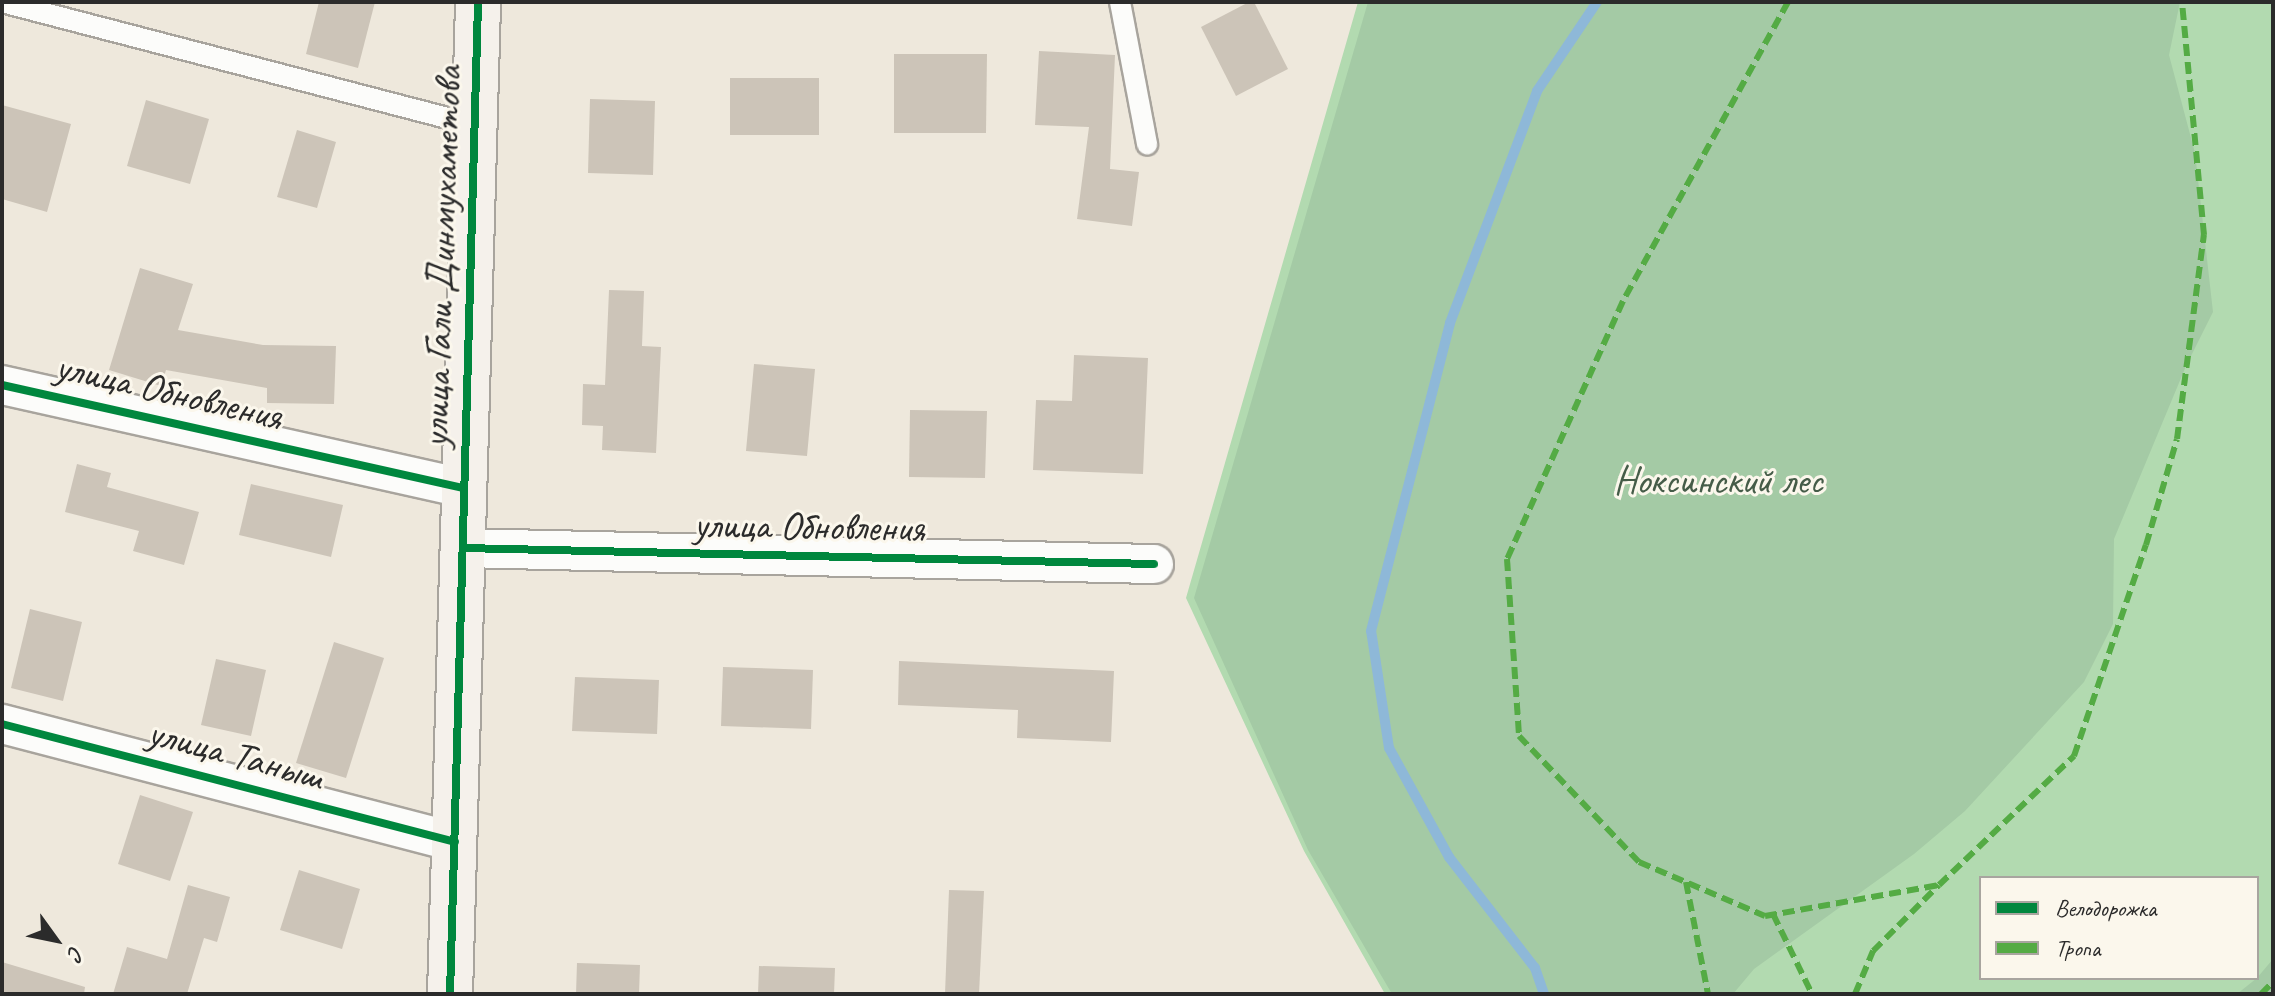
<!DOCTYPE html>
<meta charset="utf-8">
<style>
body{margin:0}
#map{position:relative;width:2275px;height:996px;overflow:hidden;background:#eee8dc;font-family:Caveat,sans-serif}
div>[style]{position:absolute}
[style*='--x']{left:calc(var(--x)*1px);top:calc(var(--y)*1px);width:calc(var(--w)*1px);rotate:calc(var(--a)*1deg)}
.green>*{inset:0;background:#b2dab0}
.forest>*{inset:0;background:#a4caa5}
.stream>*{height:10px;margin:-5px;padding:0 5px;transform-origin:5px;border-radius:5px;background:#8eb8d8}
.building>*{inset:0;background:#ccc4b8}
.roads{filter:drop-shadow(2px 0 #a8a49d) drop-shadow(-2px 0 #a8a49d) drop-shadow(0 2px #a8a49d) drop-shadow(0 -2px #a8a49d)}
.lane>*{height:20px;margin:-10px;padding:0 10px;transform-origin:10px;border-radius:10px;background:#fcfcfa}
.street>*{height:38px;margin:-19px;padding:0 19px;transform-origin:19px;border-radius:19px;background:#fcfcfa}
.secondary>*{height:44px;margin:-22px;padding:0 22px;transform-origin:22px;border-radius:22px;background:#f5f1eb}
.quiet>*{height:6px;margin-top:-3px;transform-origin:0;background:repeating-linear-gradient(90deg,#54ab44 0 12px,transparent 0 18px)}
.cycleway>*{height:8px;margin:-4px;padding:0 4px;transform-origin:4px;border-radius:4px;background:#00873e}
span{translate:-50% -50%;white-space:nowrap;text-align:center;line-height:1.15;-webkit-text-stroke:6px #fbf7ec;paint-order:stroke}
.street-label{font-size:40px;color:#2b2b2b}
.park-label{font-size:40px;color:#455c48}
.frame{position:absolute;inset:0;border:4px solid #2b2b2b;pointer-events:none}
.legend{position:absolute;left:1979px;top:876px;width:280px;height:104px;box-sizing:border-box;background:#fbf7ec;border:2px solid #a8a59f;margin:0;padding:10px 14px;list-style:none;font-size:24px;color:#2b2b2b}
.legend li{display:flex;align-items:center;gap:16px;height:40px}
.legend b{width:40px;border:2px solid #a8a59f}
.north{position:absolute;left:16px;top:900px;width:80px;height:80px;-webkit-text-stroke:6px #fbf7ec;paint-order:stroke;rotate:123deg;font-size:22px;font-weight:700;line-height:32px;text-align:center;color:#2b2b2b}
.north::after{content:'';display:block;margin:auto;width:28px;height:36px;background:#2b2b2b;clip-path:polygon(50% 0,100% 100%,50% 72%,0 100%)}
</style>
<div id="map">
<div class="green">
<div style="clip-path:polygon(evenodd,1358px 2px,2273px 2px,2273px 994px,1385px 994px,1304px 851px,1186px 598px,1358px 2px,1981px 878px,2257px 878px,2257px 978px,1981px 978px,1981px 878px)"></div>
</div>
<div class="forest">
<div style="clip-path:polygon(1368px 2px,2180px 2px,2169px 55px,2195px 153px,2213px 312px,2186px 366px,2114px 539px,2113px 624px,2084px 682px,1965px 811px,1914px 854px,1754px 969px,1733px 994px,1392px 994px,1308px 850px,1194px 598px)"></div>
<div style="clip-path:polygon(2273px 959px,2273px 994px,2237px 994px,2257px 978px)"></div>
</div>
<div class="stream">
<div style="--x:1544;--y:994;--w:28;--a:-109"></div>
<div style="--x:1535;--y:968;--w:140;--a:-127.8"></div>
<div style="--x:1449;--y:857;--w:124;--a:-118.8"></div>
<div style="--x:1389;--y:748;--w:118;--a:-98.7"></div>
<div style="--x:1371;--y:631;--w:318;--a:-75.6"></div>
<div style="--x:1450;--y:323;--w:248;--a:-69.4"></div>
<div style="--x:1537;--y:91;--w:107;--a:-56"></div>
</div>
<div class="building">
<div style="clip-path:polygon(319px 2px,375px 2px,358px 68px,306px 54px)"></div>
<div style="clip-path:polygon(1249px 2px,1254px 2px,1288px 69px,1236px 96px,1201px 27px)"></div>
<div style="clip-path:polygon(1039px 51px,1115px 55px,1110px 169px,1139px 172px,1132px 226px,1077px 219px,1089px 127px,1035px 125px)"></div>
<div style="clip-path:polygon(894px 54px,987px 54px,986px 133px,894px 133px)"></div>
<div style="clip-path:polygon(730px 78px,819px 78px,819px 135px,730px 135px)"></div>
<div style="clip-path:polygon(590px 99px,655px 101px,653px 175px,588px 173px)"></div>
<div style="clip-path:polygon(146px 100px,209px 119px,190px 184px,127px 166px)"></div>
<div style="clip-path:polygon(2px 105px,71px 124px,47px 212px,2px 199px)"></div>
<div style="clip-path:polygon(297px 130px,336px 142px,317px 208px,277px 197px)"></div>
<div style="clip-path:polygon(140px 268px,193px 284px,178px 330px,263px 345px,336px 346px,334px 404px,267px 403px,267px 388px,166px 370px,161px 386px,109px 370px)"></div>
<div style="clip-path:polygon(609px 290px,644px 291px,642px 346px,661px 347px,656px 453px,602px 450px,603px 426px,582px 425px,583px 384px,605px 385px)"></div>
<div style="clip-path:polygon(1074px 355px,1148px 358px,1143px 474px,1033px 470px,1036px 400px,1072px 401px)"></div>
<div style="clip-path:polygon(754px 364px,815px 369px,807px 456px,746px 451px)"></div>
<div style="clip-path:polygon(910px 410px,987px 411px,985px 478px,909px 477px)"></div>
<div style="clip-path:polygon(77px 464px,111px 473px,107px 487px,199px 512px,184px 565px,133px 551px,139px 531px,65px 512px)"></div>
<div style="clip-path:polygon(251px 484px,343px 505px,331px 557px,239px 535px)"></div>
<div style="clip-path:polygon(30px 609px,82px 622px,63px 701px,11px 688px)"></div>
<div style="clip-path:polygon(334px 642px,384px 658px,346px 778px,296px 763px)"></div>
<div style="clip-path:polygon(216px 659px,266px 670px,251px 736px,201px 725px)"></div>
<div style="clip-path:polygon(899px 661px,1114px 671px,1111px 742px,1017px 738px,1018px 710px,898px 705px)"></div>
<div style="clip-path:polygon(723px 667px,813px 670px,811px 729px,721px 726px)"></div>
<div style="clip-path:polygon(575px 677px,659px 680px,657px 734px,572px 731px)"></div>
<div style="clip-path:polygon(140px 795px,193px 812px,170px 881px,118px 864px)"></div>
<div style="clip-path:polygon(299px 870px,360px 889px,342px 949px,280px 930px)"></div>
<div style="clip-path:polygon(188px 885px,230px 897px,217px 942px,204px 938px,187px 994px,113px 994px,127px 947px,167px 959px)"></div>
<div style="clip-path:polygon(949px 890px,984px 891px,979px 994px,945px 994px)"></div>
<div style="clip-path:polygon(2px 962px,85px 987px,84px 994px,2px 994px)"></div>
<div style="clip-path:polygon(577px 963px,640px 965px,639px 994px,576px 994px)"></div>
<div style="clip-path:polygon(759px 966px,835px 968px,834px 994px,758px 994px)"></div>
</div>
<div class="roads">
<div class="lane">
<div style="--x:2;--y:2;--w:488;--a:14.6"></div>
<div style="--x:1120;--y:2;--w:145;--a:79.2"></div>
</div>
<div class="street">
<div style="--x:2;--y:385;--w:473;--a:12.6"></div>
<div style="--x:463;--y:548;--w:691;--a:1.33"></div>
<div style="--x:2;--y:724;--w:468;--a:14.6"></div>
</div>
<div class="secondary">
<div style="--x:450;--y:994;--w:992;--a:-88.38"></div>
</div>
</div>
<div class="quiet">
<div style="--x:1788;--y:2;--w:342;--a:118.9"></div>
<div style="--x:1623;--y:301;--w:283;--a:114.2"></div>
<div style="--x:1507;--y:559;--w:177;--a:86.1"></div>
<div style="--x:1519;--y:736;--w:174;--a:46.4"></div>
<div style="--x:1639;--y:862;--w:137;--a:23.2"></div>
<div style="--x:1765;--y:916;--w:177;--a:-10.1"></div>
<div style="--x:1939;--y:885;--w:187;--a:-43.7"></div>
<div style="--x:2074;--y:756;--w:223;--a:-71.2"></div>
<div style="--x:2146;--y:545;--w:110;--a:-73.7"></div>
<div style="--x:2177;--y:439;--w:206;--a:-82.5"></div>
<div style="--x:2204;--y:235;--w:234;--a:-95.4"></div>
<div style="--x:1686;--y:882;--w:114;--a:78.9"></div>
<div style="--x:1773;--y:914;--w:89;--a:64"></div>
<div style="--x:1855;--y:994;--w:47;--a:-67.3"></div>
<div style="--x:1873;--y:951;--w:93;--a:-45"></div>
<div style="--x:2261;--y:994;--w:17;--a:-45"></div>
</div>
<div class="cycleway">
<div style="--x:2;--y:385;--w:473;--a:12.6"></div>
<div style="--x:463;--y:548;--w:691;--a:1.33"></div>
<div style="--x:2;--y:724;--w:468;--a:14.6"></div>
<div style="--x:450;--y:994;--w:992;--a:-88.38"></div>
</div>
<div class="street-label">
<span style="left:441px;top:257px;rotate:-88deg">улица Гали Динмухаметова</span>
<span style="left:169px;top:391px;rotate:13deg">улица Обновления</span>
<span style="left:809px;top:526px;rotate:1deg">улица Обновления</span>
<span style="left:236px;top:754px;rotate:15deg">улица Таныш</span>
</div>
<div class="park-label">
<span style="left:1718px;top:480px">Ноксинский лес</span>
</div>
<div class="frame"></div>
<ul class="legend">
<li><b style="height:10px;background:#00873e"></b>Велодорожка</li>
<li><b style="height:10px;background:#54ab44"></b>Тропа</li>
</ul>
<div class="north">С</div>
</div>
